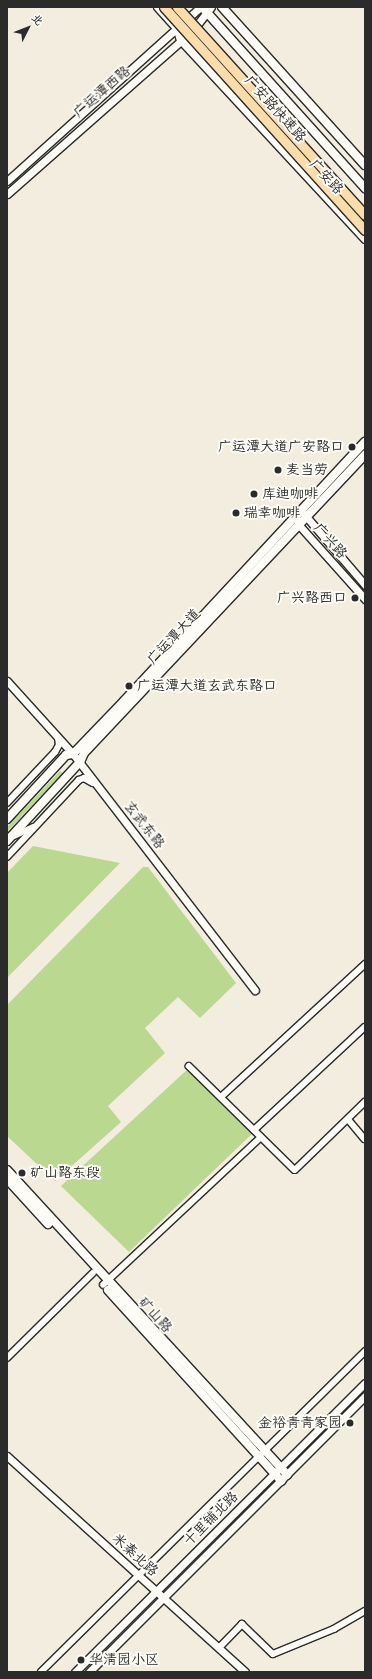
<!DOCTYPE html>
<meta charset="utf-8">
<style>
body{margin:0}
#map{position:relative;width:372px;height:1679px;overflow:hidden;background:#f3ede0;font-family:"Balsamiq Sans","LXGW WenKai TC",sans-serif}
div>[style]{position:absolute}
[style*='--x']{left:calc(var(--x)*1px);top:calc(var(--y)*1px);width:calc(var(--w)*1px);rotate:calc(var(--a)*1deg)}
.green>*{inset:0;background:#bad890}
.roads{filter:drop-shadow(1px 0 #2b2b2b) drop-shadow(-1px 0 #2b2b2b) drop-shadow(0 1px #2b2b2b) drop-shadow(0 -1px #2b2b2b)}
.minor>*{height:5.5px;margin:-2.75px;padding:0 2.75px;transform-origin:2.75px;border-radius:2.75px;background:#fdfcf7}
.tertiary>*{height:7px;margin:-3.5px;padding:0 3.5px;transform-origin:3.5px;border-radius:3.5px;background:#fdfcf7}
.secondary>*{height:8px;margin:-4px;padding:0 4px;transform-origin:4px;border-radius:4px;background:#fdfcf7}
.bridges{filter:drop-shadow(1px 0 #2b2b2b) drop-shadow(-1px 0 #2b2b2b) drop-shadow(0 1px #2b2b2b) drop-shadow(0 -1px #2b2b2b)}
.trunk-bridge>*{height:9px;margin:-4.5px;padding:0 4.5px;transform-origin:4.5px;border-radius:4.5px;background:#faddab}
.dots>*{width:11px;height:11px;translate:-50% -50%;box-sizing:border-box;border:2px solid #fdfcf7;border-radius:50%}
span{translate:-50% -50%;white-space:nowrap;text-align:center;line-height:1.15;-webkit-text-stroke:4px #fdfcf7;paint-order:stroke}
.street-label{font-size:14px;color:#2b2b2b}
.poi-label{font-size:14px;color:#2b2b2b}
.right{translate:-100% -50%;text-align:right}
.left{translate:0 -50%;text-align:left}
.frame{position:absolute;inset:0;border:8px solid #2b2b2b;pointer-events:none}
.north{position:absolute;left:8px;top:8px;width:40px;height:40px;-webkit-text-stroke:3px #fdfcf7;paint-order:stroke;rotate:48deg;font-size:11px;font-weight:700;line-height:16px;text-align:center;color:#2b2b2b}
.north::after{content:'';display:block;margin:auto;width:14px;height:18px;background:#2b2b2b;clip-path:polygon(50% 0,100% 100%,50% 72%,0 100%)}
</style>
<div id="map">
<div class="green">
<div style="clip-path:polygon(60px 771px,63px 773px,7px 832px,7px 827px)"></div>
<div style="clip-path:polygon(77px 775px,80px 777px,37px 823px,35px 820px)"></div>
<div style="clip-path:polygon(33px 846px,120px 863px,7px 978px,7px 873px)"></div>
<div style="clip-path:polygon(143px 867px,148px 867px,236px 983px,200px 1018px,178px 997px,145px 1028px,165px 1053px,108px 1106px,121px 1122px,55px 1181px,7px 1136px,7px 1005px)"></div>
<div style="clip-path:polygon(190px 1067px,255px 1131px,129px 1252px,61px 1186px)"></div>
</div>
<div class="roads">
<div class="minor">
<div style="--x:7;--y:803;--w:70;--a:-46.7"></div>
<div style="--x:55;--y:752;--w:8;--a:-60"></div>
<div style="--x:59;--y:745;--w:7;--a:-98"></div>
<div style="--x:14;--y:836;--w:21;--a:-25"></div>
<div style="--x:7;--y:857;--w:105;--a:-46.9"></div>
<div style="--x:79;--y:780;--w:5;--a:-22"></div>
<div style="--x:84;--y:778;--w:10;--a:29"></div>
<div style="--x:189;--y:1066;--w:148;--a:44.5"></div>
<div style="--x:295;--y:1170;--w:98;--a:-44.2"></div>
<div style="--x:221;--y:1097;--w:196;--a:-42.7"></div>
<div style="--x:348;--y:1119;--w:26;--a:50"></div>
<div style="--x:254;--y:1130;--w:151;--a:-42.9"></div>
<div style="--x:103;--y:1285;--w:216;--a:-43.1"></div>
<div style="--x:7;--y:1358;--w:121;--a:-44.7"></div>
<div style="--x:219;--y:1648;--w:33;--a:-46"></div>
<div style="--x:242;--y:1624;--w:43;--a:44.1"></div>
<div style="--x:273;--y:1654;--w:66;--a:-22.3"></div>
<div style="--x:334;--y:1629;--w:36;--a:-30"></div>
<div style="--x:41;--y:1672;--w:456;--a:-44.7"></div>
</div>
<div class="tertiary">
<div style="--x:193;--y:30;--w:29;--a:-52"></div>
<div style="--x:7;--y:181;--w:260;--a:-42"></div>
<div style="--x:7;--y:194;--w:237;--a:-41.4"></div>
<div style="--x:304;--y:514;--w:94;--a:49.3"></div>
<div style="--x:297;--y:520;--w:4;--a:76"></div>
<div style="--x:298;--y:524;--w:101;--a:48.2"></div>
<div style="--x:7;--y:681;--w:98;--a:47.9"></div>
<div style="--x:73;--y:754;--w:298;--a:52.4"></div>
<div style="--x:7;--y:1456;--w:321;--a:42.2"></div>
<div style="--x:75;--y:1672;--w:409;--a:-44.9"></div>
<div style="--x:89;--y:1672;--w:390;--a:-45"></div>
</div>
<div class="secondary">
<div style="--x:158;--y:7;--w:28;--a:48"></div>
<div style="--x:177;--y:28;--w:13;--a:72"></div>
<div style="--x:181;--y:40;--w:271;--a:47.2"></div>
<div style="--x:202;--y:7;--w:244;--a:48"></div>
<div style="--x:222;--y:7;--w:213;--a:47.9"></div>
<div style="--x:7;--y:819;--w:87;--a:-47.3"></div>
<div style="--x:66;--y:755;--w:7;--a:-8"></div>
<div style="--x:73;--y:754;--w:74;--a:-46.1"></div>
<div style="--x:124;--y:701;--w:354;--a:-47.1"></div>
<div style="--x:7;--y:841;--w:108;--a:-47.3"></div>
<div style="--x:80;--y:762;--w:10;--a:-66"></div>
<div style="--x:84;--y:753;--w:410;--a:-46.7"></div>
<div style="--x:7;--y:1170;--w:414;--a:47.4"></div>
<div style="--x:7;--y:1179;--w:61;--a:47.7"></div>
<div style="--x:108;--y:1290;--w:258;--a:47.8"></div>
</div>
</div>
<div class="bridges">
<div class="trunk-bridge">
<div style="--x:164;--y:7;--w:300;--a:48"></div>
<div style="--x:177;--y:7;--w:280;--a:47.9"></div>
</div>
</div>
<div class="dots">
<div style="left:352px;top:447px;background:#2b2b2b"></div>
<div style="left:278px;top:470px;background:#2b2b2b"></div>
<div style="left:254px;top:494px;background:#2b2b2b"></div>
<div style="left:236px;top:513px;background:#2b2b2b"></div>
<div style="left:355px;top:598px;background:#2b2b2b"></div>
<div style="left:129px;top:686px;background:#2b2b2b"></div>
<div style="left:22px;top:1173px;background:#2b2b2b"></div>
<div style="left:350px;top:1423px;background:#2b2b2b"></div>
<div style="left:81px;top:1660px;background:#2b2b2b"></div>
</div>
<div class="street-label">
<span style="left:102px;top:92px;rotate:-41deg">广运潭西路</span>
<span style="left:275px;top:109px;rotate:48deg">广安路快速路</span>
<span style="left:326px;top:177px;rotate:47deg">广安路</span>
<span style="left:330px;top:541px;rotate:48deg">广兴路</span>
<span style="left:174px;top:637px;rotate:-47deg">广运潭大道</span>
<span style="left:144px;top:825px;rotate:52deg">玄武东路</span>
<span style="left:155px;top:1315px;rotate:48deg">矿山路</span>
<span style="left:211px;top:1519px;rotate:-45deg">十里铺北路</span>
<span style="left:135px;top:1555px;rotate:42deg">米秦北路</span>
</div>
<div class="poi-label">
<span class="right" style="left:344px;top:447px">广运潭大道广安路口</span>
<span class="left" style="left:286px;top:470px">麦当劳</span>
<span class="left" style="left:262px;top:494px">库迪咖啡</span>
<span class="left" style="left:244px;top:513px">瑞幸咖啡</span>
<span class="right" style="left:347px;top:598px">广兴路西口</span>
<span class="left" style="left:137px;top:686px">广运潭大道玄武东路口</span>
<span class="left" style="left:30px;top:1173px">矿山路东段</span>
<span class="right" style="left:342px;top:1423px">金裕青青家园</span>
<span class="left" style="left:89px;top:1660px">华清园小区</span>
</div>
<div class="frame"></div>
<div class="north">北</div>
</div>
